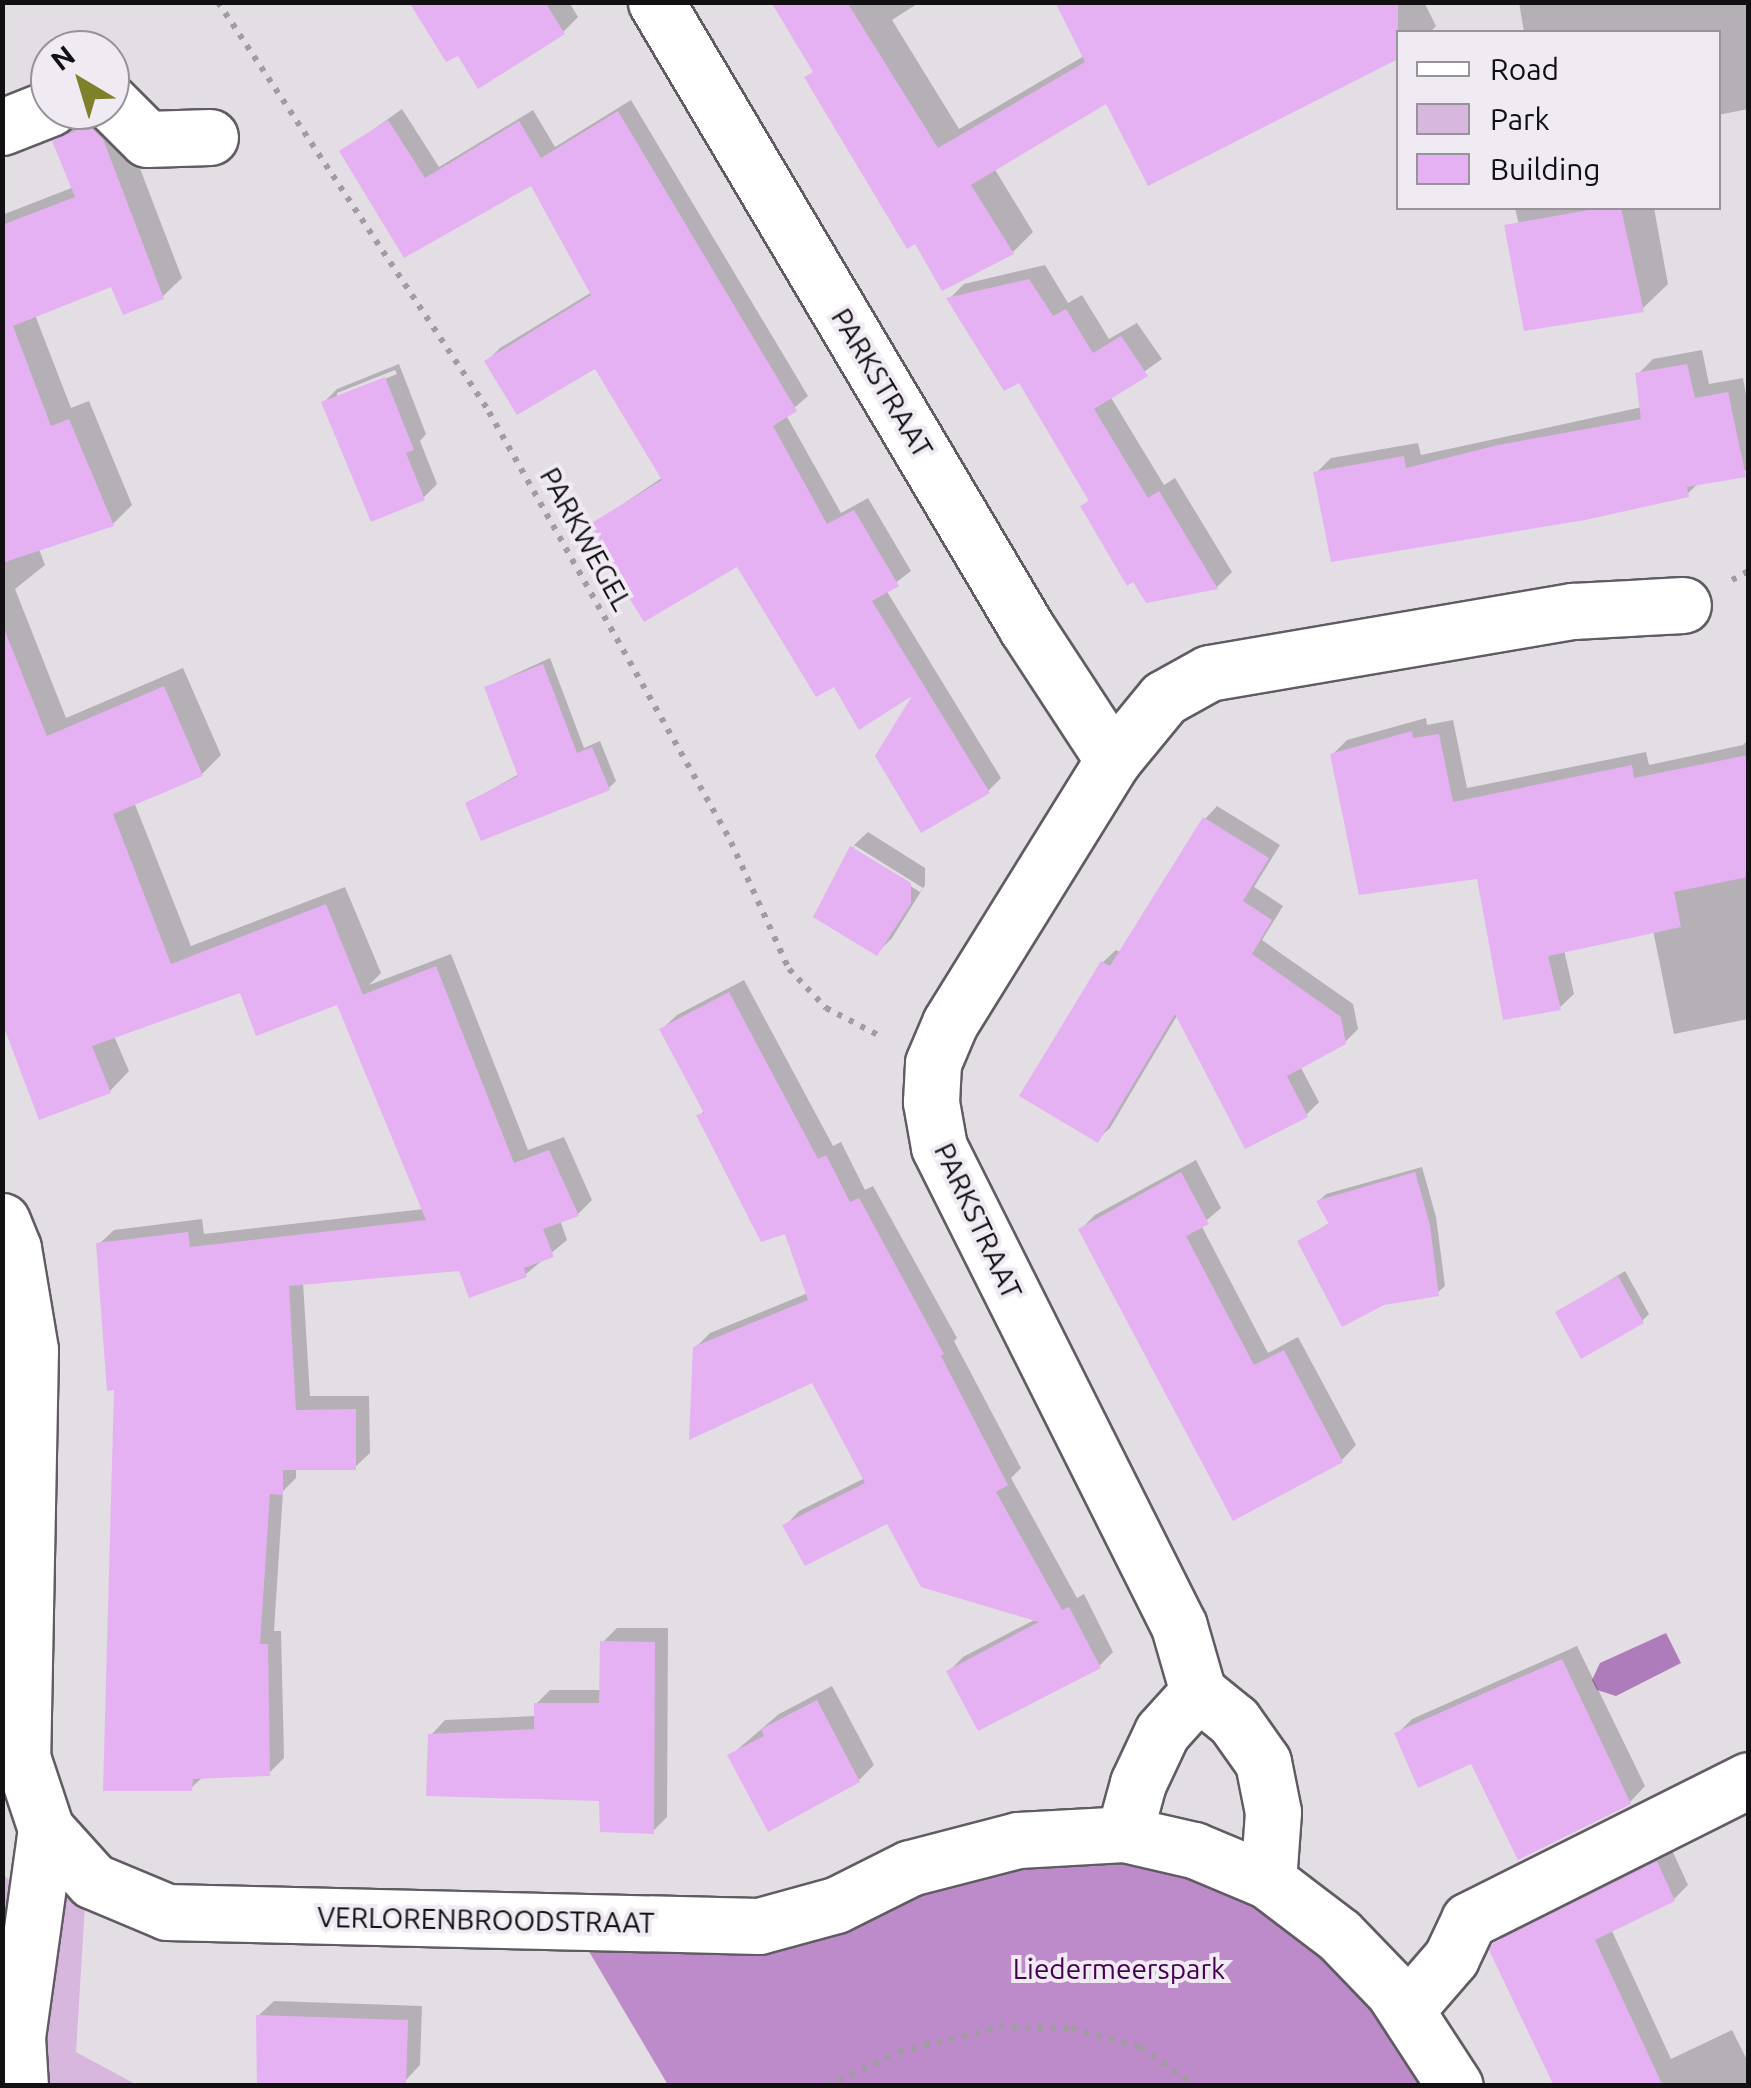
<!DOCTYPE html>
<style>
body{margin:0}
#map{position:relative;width:1751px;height:2088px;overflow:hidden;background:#e3dde4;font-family:Ubuntu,sans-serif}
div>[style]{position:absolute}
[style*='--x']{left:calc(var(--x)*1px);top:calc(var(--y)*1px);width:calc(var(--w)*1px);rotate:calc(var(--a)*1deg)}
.green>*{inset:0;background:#d8b7df}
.forest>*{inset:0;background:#be8bca}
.water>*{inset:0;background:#af7cbb}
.shadow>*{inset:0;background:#0003}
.building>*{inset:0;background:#e6b1f3}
.path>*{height:6px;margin-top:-3px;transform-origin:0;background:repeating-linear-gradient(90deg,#a19ca1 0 5px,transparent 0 13px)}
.roads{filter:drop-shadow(2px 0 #615c63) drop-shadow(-2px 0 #615c63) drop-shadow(0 2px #615c63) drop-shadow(0 -2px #615c63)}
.minor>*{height:55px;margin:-27.5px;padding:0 27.5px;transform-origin:27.5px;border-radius:27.5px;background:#fff}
span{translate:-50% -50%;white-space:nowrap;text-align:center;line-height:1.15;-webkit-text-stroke:8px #f0eaf2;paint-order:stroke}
.street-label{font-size:28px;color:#121012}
.park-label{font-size:28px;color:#450052}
.frame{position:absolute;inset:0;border:5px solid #121012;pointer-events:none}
.legend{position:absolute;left:1396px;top:30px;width:325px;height:180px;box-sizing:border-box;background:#f0eaf2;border:2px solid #979398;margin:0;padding:12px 18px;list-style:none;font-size:30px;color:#121012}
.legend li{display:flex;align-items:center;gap:20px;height:50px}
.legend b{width:50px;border:2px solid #979398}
.north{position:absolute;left:30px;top:30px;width:100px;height:100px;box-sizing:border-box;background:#f0eaf2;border:2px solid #979398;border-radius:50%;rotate:322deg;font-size:28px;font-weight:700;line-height:40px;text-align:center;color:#121012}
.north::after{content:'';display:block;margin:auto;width:35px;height:45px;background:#7f812a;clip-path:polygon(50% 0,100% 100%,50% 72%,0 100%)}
</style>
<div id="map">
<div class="green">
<div style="clip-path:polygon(2px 1872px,28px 1905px,47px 1878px,85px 1904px,76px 2052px,137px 2085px,3px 2085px)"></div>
</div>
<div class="forest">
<div style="clip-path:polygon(1023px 1855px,1188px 1862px,1333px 1949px,1437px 2085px,668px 2085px,584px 1943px)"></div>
</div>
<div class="water">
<div style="clip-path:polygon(1666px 1633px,1681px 1663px,1616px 1696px,1597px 1690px,1592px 1680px,1600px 1663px)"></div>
</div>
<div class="shadow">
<div style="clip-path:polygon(427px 2px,569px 2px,578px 17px,563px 32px)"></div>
<div style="clip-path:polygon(773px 2px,920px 2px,892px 20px,959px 129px,1084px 56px,1057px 2px,1424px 2px,1436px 26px,1430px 32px,1398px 32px,1398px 56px,1149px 183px,1107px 100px,994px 168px,1033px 232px,1013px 252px,815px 70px)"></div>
<div style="clip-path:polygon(1519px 2px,1748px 2px,1748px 109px,1718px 115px,1718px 32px,1524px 32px)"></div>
<div style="clip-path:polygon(631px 100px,808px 396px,786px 415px,841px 513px,868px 498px,911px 571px,886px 590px,1001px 778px,988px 791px,920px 689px,835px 683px,737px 563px,589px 527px,663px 477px,596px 366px,487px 361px,500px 348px,592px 292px,532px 183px,405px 254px,342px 152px,402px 109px,439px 167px,533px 110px,555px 147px)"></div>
<div style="clip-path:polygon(101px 110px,121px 119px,182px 278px,162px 297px,113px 284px,35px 315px,71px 408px,89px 401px,132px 505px,113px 524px,39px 549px,45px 565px,15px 589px,66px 718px,183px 668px,221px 755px,202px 774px,134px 802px,191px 946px,345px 887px,381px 973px,369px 985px,451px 954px,528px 1150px,564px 1137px,592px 1200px,578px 1214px,560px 1220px,567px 1240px,526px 1274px,460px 1268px,303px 1282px,310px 1396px,369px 1396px,370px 1453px,355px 1467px,296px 1467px,296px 1478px,283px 1491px,274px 1631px,281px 1631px,284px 1758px,269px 1773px,204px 1776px,191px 1788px,117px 1388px,99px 1244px,114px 1230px,202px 1219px,204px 1234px,424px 1209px,347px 998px,242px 990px,114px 1036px,129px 1071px,110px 1091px,2px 1017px,2px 215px,74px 187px,55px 141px,75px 122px)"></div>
<div style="clip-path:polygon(1515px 208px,1654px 208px,1668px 284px,1642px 309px,1520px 229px)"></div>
<div style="clip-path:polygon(1045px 265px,1068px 303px,1082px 295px,1109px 339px,1137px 323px,1162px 359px,1110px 396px,1164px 485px,1175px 478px,1232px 572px,1217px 587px,1147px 600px,1083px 507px,1090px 499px,1020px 380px,950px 298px,964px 284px)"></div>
<div style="clip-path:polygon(1702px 350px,1709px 384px,1743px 378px,1748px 406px,1748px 470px,1699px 483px,1687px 494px,1316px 473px,1331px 458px,1418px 443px,1421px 455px,1642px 407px,1638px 374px,1653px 359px)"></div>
<div style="clip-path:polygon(evenodd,399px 364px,426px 434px,420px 441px,437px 484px,423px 498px,324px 402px,337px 389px,399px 364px,395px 370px,397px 374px,337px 398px,337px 393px,395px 370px)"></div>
<div style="clip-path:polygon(550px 658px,584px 748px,600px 741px,616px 781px,609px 788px,468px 803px,519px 774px,487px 687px)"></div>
<div style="clip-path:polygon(1426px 718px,1427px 725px,1453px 720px,1467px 788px,1646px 752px,1649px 765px,1743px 745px,1748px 740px,1748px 1019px,1674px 1034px,1653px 930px,1564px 950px,1574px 994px,1559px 1008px,1479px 877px,1332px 755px,1347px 740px)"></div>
<div style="clip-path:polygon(1217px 806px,1280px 845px,1254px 887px,1283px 906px,1262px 940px,1353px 1004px,1358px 1029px,1345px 1042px,1300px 1066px,1319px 1102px,1306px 1115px,1178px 1014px,1110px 1128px,1097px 1140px,1022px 1095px,1103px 962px,1116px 950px,1121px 953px,1205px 819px)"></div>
<div style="clip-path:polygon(868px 832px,925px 868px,925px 885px,892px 938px,877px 953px,817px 916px,854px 846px,854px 851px,920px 892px,923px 888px,854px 845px)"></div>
<div style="clip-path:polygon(744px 980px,833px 1146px,841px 1142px,865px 1190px,873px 1186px,957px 1338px,954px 1341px,1021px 1468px,1011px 1478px,1077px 1598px,1084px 1594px,1113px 1652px,1099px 1666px,949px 1671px,963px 1657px,1036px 1619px,888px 1521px,785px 1526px,799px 1511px,865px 1478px,813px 1380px,695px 1348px,710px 1333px,808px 1293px,786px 1231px,699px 1116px,705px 1110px,662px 1029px,677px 1015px)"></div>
<div style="clip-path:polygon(1196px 1160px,1221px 1208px,1201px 1225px,1268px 1353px,1298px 1337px,1356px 1445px,1342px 1460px,1081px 1229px,1095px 1215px)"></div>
<div style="clip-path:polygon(1422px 1167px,1436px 1217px,1445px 1286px,1437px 1293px,1300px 1241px,1331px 1222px,1319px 1201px,1326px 1194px)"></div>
<div style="clip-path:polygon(1625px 1271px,1649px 1314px,1642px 1321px,1558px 1312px)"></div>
<div style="clip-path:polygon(617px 1628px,668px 1628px,667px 1817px,653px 1831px,601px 1799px,431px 1735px,445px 1720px,536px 1716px,536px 1704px,550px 1690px,602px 1690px,603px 1642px)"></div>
<div style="clip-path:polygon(1577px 1646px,1645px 1786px,1630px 1802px,1519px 1857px,1472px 1761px,1397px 1734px,1412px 1719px)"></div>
<div style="clip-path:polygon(832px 1686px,874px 1765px,859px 1780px,769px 1828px,730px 1756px,779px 1714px)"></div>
<div style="clip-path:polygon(1671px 1848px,1688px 1885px,1674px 1899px,1611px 1929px,1671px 2059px,1732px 2030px,1748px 2062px,1748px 2086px,1568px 2086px,1495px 1945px,1510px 1929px)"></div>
<div style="clip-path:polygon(274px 2001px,422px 2006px,420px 2065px,405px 2081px,385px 2080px,380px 2086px,259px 2086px,258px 2016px)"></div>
</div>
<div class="building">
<div style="clip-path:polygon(409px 2px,545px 2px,565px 34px,478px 89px,458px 56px,446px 62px)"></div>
<div style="clip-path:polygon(771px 2px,847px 2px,938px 148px,1085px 62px,1055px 2px,1398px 2px,1398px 59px,1148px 186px,1106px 104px,971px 185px,1014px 254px,942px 291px,915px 244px,907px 249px,804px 77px,813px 72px)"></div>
<div style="clip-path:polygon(618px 111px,797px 411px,773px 426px,827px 524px,854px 510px,899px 586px,872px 601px,990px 793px,921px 833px,875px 756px,912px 696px,859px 730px,834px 687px,816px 697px,737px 567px,644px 622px,585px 527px,662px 480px,595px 369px,517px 415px,484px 361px,591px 295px,531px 186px,404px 258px,339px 151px,388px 120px,425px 178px,519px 121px,541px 158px)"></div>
<div style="clip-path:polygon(88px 125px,103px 139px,164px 299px,123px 315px,111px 287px,13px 326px,51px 426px,69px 419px,114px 526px,2px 563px,2px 225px,75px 197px,52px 141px)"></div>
<div style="clip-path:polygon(1600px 208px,1621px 208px,1644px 312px,1524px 331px,1504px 225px)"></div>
<div style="clip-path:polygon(1029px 279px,1053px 316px,1066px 309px,1093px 353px,1121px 336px,1148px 376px,1094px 409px,1148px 498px,1159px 491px,1218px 589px,1146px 603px,1133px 582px,1127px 586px,1080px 506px,1089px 501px,1019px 383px,1004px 391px,946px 298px)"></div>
<div style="clip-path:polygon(1687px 364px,1695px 398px,1728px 392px,1746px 477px,1687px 487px,1689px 497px,1585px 520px,1331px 562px,1313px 472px,1404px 456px,1406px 468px,1498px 445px,1641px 419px,1635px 373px)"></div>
<div style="clip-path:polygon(385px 377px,414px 450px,406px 453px,425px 500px,371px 522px,321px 402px)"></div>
<div style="clip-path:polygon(5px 631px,47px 736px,164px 686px,203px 776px,113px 814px,171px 964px,326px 904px,363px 995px,256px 1036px,240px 993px,92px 1046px,111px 1093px,39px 1120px,2px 1022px)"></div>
<div style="clip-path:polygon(543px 664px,577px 753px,592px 747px,610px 790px,481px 841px,465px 803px,518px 776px,484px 687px)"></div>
<div style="clip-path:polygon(1412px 731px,1413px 738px,1439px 734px,1453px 802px,1632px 765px,1634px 778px,1748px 755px,1748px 877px,1674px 892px,1681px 927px,1548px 956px,1561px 1010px,1503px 1020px,1477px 879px,1359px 895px,1330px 754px)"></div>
<div style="clip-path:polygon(1203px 817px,1269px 858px,1243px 901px,1272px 920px,1252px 954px,1341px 1017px,1346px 1044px,1287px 1076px,1308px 1117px,1245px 1149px,1175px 1014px,1098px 1143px,1019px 1096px,1101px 961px,1110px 966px)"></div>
<div style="clip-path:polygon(850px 846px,911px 883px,911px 903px,877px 956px,813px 917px)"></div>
<div style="clip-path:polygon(436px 966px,514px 1163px,549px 1150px,579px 1216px,543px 1229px,554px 1257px,524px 1268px,527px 1277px,469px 1298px,459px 1271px,289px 1286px,296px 1410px,356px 1409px,356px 1470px,283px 1470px,283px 1495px,270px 1494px,260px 1644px,268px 1644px,270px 1776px,193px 1779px,192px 1791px,103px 1791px,114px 1390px,107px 1391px,96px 1243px,188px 1232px,190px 1247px,426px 1220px,337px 1005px)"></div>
<div style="clip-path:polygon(729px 992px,818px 1159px,826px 1155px,850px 1202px,859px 1198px,944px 1354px,941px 1356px,1008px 1485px,996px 1492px,1062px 1610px,1069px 1607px,1101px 1668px,978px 1731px,946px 1671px,1039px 1622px,921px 1587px,887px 1524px,805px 1566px,782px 1525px,865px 1483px,812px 1383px,689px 1440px,693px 1347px,808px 1300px,785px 1234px,761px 1242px,696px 1115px,704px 1113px,659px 1029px)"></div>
<div style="clip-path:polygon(1181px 1172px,1209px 1224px,1186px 1236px,1254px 1365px,1284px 1350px,1343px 1462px,1233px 1521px,1078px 1229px)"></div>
<div style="clip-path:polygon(1415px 1172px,1430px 1225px,1439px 1296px,1384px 1305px,1342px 1327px,1297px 1241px,1329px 1224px,1316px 1201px)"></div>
<div style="clip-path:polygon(1618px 1276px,1644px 1323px,1581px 1359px,1555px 1312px)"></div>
<div style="clip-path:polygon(600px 1641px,655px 1642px,654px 1834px,600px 1832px,599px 1801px,426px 1796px,428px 1734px,534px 1729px,534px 1703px,599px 1703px)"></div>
<div style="clip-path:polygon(1562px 1659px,1631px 1804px,1518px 1860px,1471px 1764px,1418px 1788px,1394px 1733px)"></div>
<div style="clip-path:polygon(817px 1700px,860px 1782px,768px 1832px,727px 1755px,764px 1736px,761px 1729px)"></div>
<div style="clip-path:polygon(1657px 1861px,1675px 1901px,1595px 1940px,1663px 2086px,1554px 2086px,1489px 1950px,1493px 1943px)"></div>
<div style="clip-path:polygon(256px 2015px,408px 2020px,406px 2083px,257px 2086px)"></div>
</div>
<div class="path">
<div style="--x:218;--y:2;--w:491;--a:56.5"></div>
<div style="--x:489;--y:412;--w:493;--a:60.6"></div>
<div style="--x:731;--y:842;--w:140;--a:65.5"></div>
<div style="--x:789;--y:969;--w:54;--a:46.5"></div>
<div style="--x:826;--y:1008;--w:61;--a:27.4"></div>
<div style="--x:1732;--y:580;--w:18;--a:-29"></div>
<div style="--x:827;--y:2086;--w:80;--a:-25.3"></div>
<div style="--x:899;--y:2052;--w:103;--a:-14"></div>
<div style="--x:999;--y:2027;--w:73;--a:0.8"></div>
<div style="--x:1072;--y:2028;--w:72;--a:15.4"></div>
<div style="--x:1141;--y:2047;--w:67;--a:35.8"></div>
</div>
<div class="roads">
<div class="minor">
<div style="--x:656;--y:2;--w:726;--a:59.37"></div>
<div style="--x:1026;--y:627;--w:159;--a:56.8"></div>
<div style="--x:110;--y:102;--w:52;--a:45"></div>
<div style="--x:147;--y:139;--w:63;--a:-1.8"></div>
<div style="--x:2;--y:127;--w:52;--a:-21.6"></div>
<div style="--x:2;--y:1221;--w:29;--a:68"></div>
<div style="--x:13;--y:1248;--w:103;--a:80.5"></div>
<div style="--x:30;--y:1350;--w:407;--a:91.1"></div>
<div style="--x:22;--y:1757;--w:76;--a:71.6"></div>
<div style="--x:46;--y:1829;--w:70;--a:47.9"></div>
<div style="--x:93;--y:1881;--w:80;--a:22.7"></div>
<div style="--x:167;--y:1912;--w:592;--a:1.35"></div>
<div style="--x:759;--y:1926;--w:80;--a:-15.3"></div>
<div style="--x:836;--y:1905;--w:83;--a:-26.6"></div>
<div style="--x:910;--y:1868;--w:112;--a:-14.5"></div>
<div style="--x:1018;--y:1840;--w:106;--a:-3.2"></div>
<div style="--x:1124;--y:1834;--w:72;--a:12.9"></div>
<div style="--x:1194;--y:1850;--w:80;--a:22.7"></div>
<div style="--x:1268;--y:1881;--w:89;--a:37.3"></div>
<div style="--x:1339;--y:1935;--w:78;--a:46"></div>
<div style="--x:1393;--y:1991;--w:113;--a:56.9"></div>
<div style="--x:1198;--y:1692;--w:69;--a:-106.1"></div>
<div style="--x:1179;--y:1626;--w:536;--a:-116.61"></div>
<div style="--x:939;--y:1147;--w:46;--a:-100.1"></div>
<div style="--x:931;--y:1102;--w:39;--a:-87"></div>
<div style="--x:933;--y:1063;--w:43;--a:-67"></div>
<div style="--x:950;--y:1023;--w:309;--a:-58.2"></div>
<div style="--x:1113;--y:760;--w:80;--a:-50.6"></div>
<div style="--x:1164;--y:698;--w:51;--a:-29.1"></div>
<div style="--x:1209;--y:673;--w:369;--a:-9.7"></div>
<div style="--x:1573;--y:611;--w:110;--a:-3.1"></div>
<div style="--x:1124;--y:1834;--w:53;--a:-74.6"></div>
<div style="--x:1138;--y:1783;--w:56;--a:-64.8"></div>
<div style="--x:1162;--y:1732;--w:54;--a:-48"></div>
<div style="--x:1198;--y:1692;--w:46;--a:38.9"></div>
<div style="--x:1234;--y:1721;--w:50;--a:54.7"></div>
<div style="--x:1263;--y:1762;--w:51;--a:78.7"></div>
<div style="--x:1273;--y:1812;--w:69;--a:94.1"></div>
<div style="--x:1406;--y:2010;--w:69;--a:-49.1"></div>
<div style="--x:1451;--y:1958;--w:42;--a:-64.7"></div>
<div style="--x:1469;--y:1920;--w:312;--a:-26.6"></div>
<div style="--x:20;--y:2086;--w:49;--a:-93.5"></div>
<div style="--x:17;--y:2037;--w:210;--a:-82.1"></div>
</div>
</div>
<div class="street-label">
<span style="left:882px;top:383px;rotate:59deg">PARKSTRAAT</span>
<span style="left:586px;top:539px;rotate:61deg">PARKWEGEL</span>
<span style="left:978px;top:1221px;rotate:65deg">PARKSTRAAT</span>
<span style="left:486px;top:1920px;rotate:1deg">VERLORENBROODSTRAAT</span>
</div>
<div class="park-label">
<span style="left:1119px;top:1969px">Liedermeerspark</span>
</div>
<div class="frame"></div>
<ul class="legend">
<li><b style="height:12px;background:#fff"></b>Road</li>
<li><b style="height:28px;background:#d8b7df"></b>Park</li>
<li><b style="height:28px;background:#e6b1f3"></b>Building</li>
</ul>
<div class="north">N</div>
</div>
